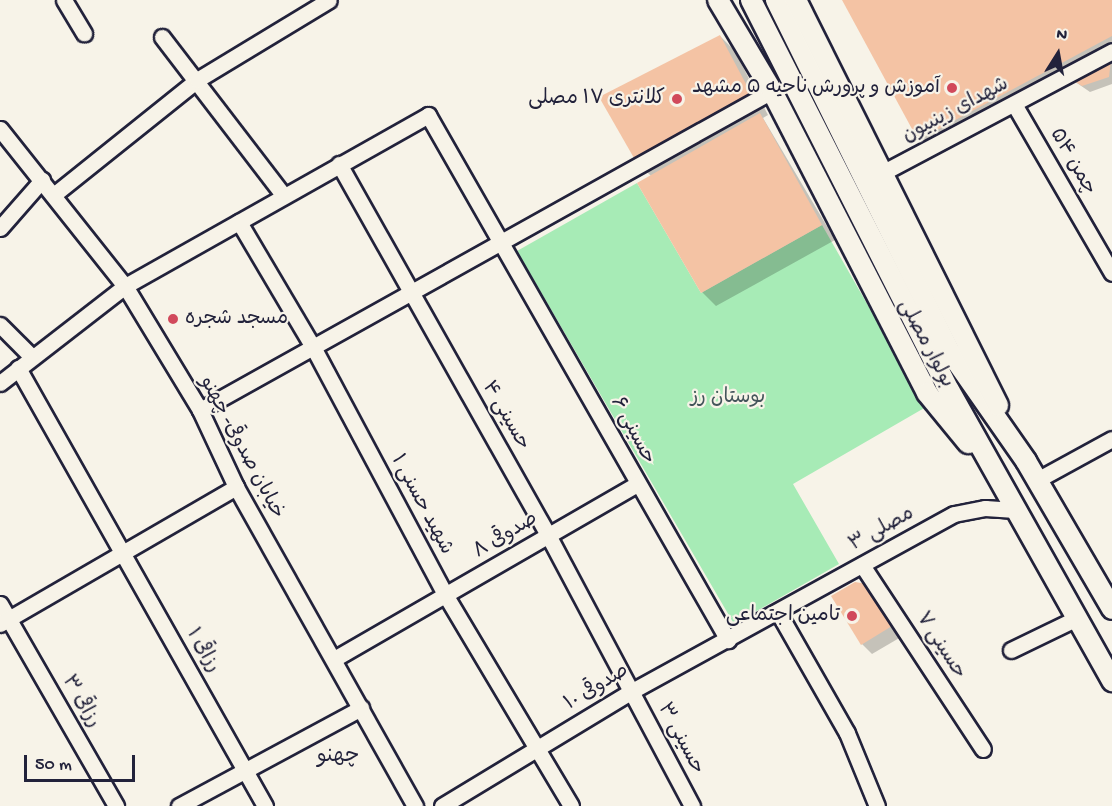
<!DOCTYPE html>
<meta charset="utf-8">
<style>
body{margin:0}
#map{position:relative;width:1112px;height:806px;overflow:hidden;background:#f7f3e8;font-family:"Gochi Hand","Playpen Sans Arabic",sans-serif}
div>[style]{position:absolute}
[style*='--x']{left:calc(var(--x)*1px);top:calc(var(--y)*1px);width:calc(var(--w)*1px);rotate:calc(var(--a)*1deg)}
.green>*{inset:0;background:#a7ebb6}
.shadow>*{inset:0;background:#0003}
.building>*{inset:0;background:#f4c3a4}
.roads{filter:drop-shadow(2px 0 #22223b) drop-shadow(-2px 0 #22223b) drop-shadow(0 2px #22223b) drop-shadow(0 -2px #22223b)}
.minor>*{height:15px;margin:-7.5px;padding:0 7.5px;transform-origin:7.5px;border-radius:7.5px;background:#f7f3e8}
.major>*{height:20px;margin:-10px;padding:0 10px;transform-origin:10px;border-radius:10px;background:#f7f3e8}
.dots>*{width:16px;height:16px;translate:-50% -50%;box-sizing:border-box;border:3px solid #f7f3e8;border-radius:50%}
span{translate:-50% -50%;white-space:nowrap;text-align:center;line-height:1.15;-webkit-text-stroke:4.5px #f7f3e8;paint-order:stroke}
.poi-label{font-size:20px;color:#22223b}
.right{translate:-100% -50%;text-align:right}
.left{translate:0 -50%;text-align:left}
.street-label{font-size:20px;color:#22223b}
.park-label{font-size:20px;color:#43545a}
.neighbourhood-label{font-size:21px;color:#22223b}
.north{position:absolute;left:1028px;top:24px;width:60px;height:60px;-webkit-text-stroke:4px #f7f3e8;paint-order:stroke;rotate:11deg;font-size:16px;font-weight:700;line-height:24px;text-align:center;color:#22223b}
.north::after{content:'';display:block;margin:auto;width:21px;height:27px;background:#22223b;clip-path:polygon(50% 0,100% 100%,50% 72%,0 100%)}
.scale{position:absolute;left:24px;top:755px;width:111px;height:27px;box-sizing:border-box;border:3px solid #22223b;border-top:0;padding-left:8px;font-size:18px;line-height:21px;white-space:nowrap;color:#22223b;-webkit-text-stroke:4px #f7f3e8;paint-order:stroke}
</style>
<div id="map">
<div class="green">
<div style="clip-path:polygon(637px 183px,701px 293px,822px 225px,926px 407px,793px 484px,839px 564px,734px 624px,517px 251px)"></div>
</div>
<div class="shadow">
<div style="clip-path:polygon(844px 0,1112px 0,1112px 84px,1090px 92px,1071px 79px,933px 153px,919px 139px)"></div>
<div style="clip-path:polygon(720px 36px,734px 50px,768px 115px,763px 118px,835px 240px,716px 306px,702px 292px,639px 183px,651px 176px,639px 164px)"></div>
<div style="clip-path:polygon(877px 597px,901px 637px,872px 654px,862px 644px)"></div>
</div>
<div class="building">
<div style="clip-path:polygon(842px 0,1112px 0,1112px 36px,918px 140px)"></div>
<div style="clip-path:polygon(720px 35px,755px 101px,638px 165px,599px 97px)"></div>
<div style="clip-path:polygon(1112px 51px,1109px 77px,1082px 86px,1068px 77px)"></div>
<div style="clip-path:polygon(760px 113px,822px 225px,701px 293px,637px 183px)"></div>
<div style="clip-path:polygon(855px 582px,867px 584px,892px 626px,861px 645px,831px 596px)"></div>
</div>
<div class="roads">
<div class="minor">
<div style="--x:64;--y:0;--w:39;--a:59"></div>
<div style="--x:162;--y:37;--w:200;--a:52.5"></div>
<div style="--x:1014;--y:104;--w:195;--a:59.9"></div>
<div style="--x:0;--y:129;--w:201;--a:51.5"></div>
<div style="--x:125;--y:286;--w:145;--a:58.8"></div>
<div style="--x:200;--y:410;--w:85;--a:64.9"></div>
<div style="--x:236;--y:487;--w:366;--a:60.7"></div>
<div style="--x:339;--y:164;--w:426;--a:60.6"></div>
<div style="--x:548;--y:535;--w:307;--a:62"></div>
<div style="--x:882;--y:173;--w:260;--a:-27.9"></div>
<div style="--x:56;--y:193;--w:181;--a:-38.7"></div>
<div style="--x:197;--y:80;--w:154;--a:-31.2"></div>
<div style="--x:239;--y:222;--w:145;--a:59.4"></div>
<div style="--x:313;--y:347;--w:282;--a:61.9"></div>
<div style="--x:446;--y:596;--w:244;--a:59.2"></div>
<div style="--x:0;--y:228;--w:64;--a:-48.8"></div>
<div style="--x:0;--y:325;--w:45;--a:45"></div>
<div style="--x:18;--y:368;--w:503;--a:60.58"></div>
<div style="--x:0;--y:383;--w:158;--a:-37.8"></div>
<div style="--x:125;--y:286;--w:348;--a:-29.4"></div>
<div style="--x:428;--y:115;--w:605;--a:60.26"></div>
<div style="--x:200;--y:410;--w:655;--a:-29.15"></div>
<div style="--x:1037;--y:480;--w:85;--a:-28.7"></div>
<div style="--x:862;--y:565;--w:220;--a:56.7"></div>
<div style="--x:0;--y:604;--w:233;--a:60.1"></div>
<div style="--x:778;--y:612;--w:139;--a:60.3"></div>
<div style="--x:847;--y:733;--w:79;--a:67.7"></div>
<div style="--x:0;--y:624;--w:273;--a:-30.1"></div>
<div style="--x:1011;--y:650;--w:71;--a:-25.8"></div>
<div style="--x:334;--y:659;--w:350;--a:-30"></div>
<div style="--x:179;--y:806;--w:207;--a:-28.3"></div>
<div style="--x:442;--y:806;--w:222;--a:-31.2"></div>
<div style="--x:632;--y:691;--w:367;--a:-28.8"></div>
<div style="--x:954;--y:514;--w:32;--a:-11"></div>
<div style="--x:985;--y:508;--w:30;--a:4"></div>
</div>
<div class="major">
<div style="--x:718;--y:0;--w:106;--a:59.3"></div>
<div style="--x:772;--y:91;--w:339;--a:62.8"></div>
<div style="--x:927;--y:393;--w:65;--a:50.6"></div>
<div style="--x:751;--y:0;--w:437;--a:63.1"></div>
<div style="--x:949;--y:390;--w:334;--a:60.7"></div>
<div style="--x:776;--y:0;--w:393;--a:63.7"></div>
<div style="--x:950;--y:352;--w:133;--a:55.1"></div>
<div style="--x:1026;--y:461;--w:171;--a:59.8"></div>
<div style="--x:796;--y:0;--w:453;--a:63.5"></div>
</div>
</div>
<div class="dots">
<div style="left:952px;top:88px;background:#d1495b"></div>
<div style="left:677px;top:99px;background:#d1495b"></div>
<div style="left:173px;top:319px;background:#d1495b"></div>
<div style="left:852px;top:616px;background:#d1495b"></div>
</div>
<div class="poi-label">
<span class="right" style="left:940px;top:88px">آموزش و پرورش ناحیه ۵ مشهد</span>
<span class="right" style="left:665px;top:99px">کلانتری ۱۷ مصلی</span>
<span class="left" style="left:185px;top:319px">مسجد شجره</span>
<span class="right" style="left:840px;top:616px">تامین اجتماعی</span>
</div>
<div class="street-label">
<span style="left:956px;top:111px;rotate:-28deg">شهدای زینبیون</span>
<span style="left:1072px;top:162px;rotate:60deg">چمن ۵۴</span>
<span style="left:925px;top:344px;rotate:62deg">بولوار مصلی</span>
<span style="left:505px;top:416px;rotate:60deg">حسینی ۴</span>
<span style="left:632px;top:431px;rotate:62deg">حسینی ۶</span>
<span style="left:241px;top:448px;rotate:62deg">خیابان صدوقی- چهنو</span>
<span style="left:421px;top:505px;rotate:62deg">شهید حسنی ۱</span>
<span style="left:882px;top:530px;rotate:-29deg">مصلی ۳</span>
<span style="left:506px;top:536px;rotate:-31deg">صدوقی ۸</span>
<span style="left:940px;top:646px;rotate:57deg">حسینی ۷</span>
<span style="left:202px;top:651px;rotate:60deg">رزاقی ۱</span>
<span style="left:597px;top:688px;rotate:-31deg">صدوقی ۱۰</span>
<span style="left:80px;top:702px;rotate:60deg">رزاقی ۳</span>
<span style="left:680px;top:739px;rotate:62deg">حسینی ۳</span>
</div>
<div class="park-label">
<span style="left:728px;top:398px">بوستان رز</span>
</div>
<div class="neighbourhood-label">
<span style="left:338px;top:758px">چهنو</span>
</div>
<div class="north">N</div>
<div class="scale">50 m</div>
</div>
